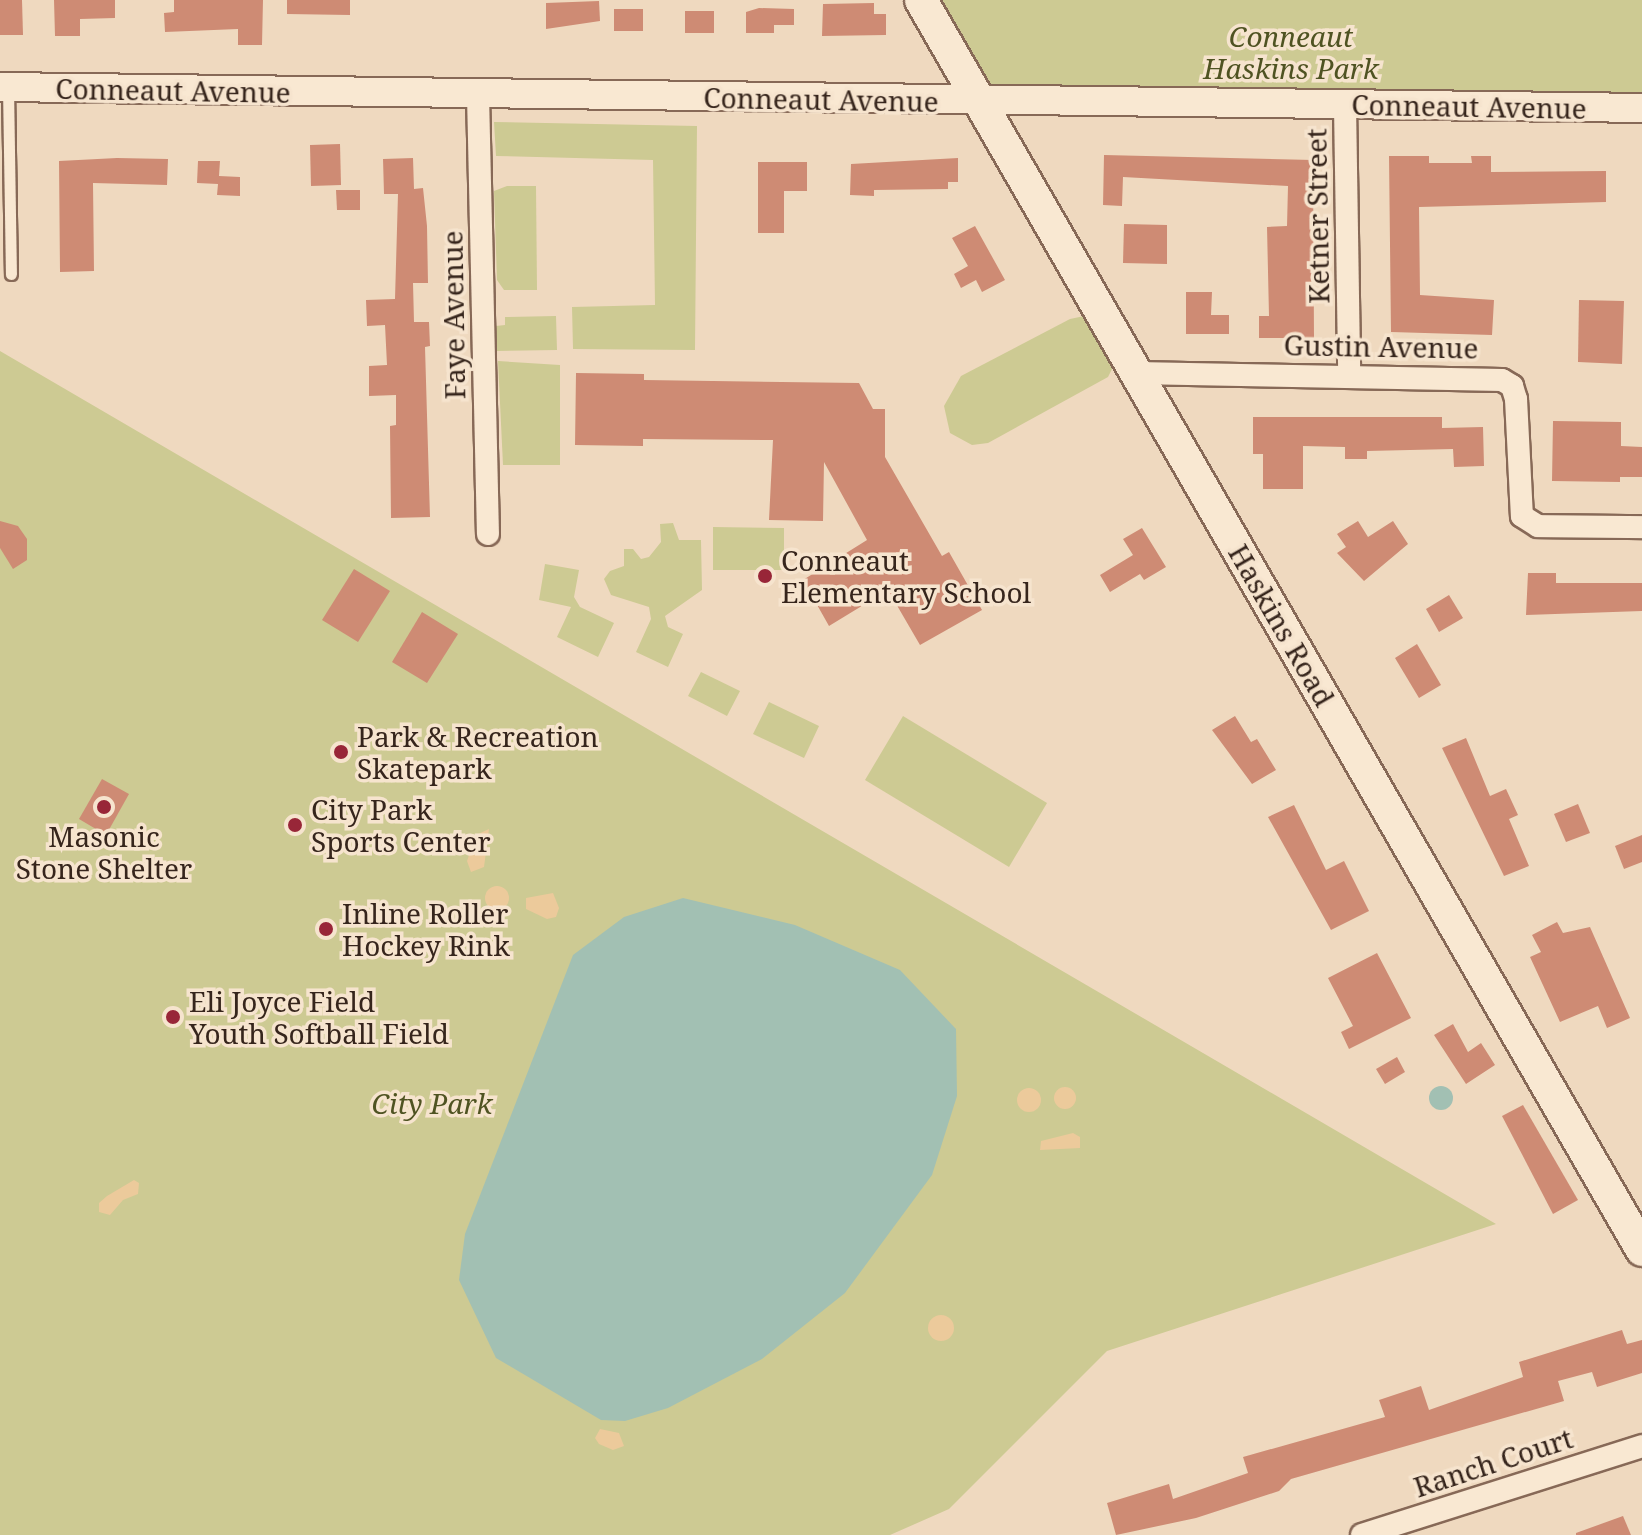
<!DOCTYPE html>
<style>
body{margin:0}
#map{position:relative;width:1642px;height:1535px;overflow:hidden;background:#efd9bf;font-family:"Noto Serif",serif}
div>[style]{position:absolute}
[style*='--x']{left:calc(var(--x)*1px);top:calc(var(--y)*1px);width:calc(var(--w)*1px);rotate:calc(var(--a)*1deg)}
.green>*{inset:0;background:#cdca93}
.sand>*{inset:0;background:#ecca9b}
.round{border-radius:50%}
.water>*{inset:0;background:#a2c0b3}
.building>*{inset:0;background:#ce8b74}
.roads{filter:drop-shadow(2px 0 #876957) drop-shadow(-2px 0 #876957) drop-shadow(0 2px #876957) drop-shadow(0 -2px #876957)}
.service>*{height:11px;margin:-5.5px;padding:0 5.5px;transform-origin:5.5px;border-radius:5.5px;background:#f9e8d2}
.minor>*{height:22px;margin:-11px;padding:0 11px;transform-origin:11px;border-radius:11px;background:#f9e8d2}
.tertiary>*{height:28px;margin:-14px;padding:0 14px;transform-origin:14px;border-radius:14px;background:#f9e8d2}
.secondary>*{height:32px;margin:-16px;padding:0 16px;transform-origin:16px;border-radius:16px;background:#f9e8d2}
.dots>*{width:22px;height:22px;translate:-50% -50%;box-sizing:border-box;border:4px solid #f6e4ce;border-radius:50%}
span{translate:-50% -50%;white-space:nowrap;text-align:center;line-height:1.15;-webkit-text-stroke:7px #f6e4ce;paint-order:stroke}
.park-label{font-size:28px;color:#4f5322;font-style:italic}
.street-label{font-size:28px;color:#36251c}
.poi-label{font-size:28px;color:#36251c}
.left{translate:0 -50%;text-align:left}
</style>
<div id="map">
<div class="green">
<div style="clip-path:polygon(921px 0,1642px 0,1642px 100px,979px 100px)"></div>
<div style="clip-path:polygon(494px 122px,697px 126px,695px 350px,573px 349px,572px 307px,655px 305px,653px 160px,496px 156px)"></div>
<div style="clip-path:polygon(507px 186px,536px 186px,537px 290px,504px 290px,497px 280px,494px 191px)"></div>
<div style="clip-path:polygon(1089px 315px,1116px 361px,1108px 377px,988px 443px,972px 445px,950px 433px,944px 406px,961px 376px,1070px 319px)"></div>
<div style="clip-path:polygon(556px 316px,557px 350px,496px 351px,496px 326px,505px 325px,505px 317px)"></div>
<div style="clip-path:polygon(0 351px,1496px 1224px,1107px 1351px,949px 1509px,890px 1535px,0 1535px)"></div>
<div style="clip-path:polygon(498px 361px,560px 365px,560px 465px,503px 465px)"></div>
<div style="clip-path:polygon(673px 523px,679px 540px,701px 540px,702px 590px,665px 616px,668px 627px,683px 634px,668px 667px,636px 652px,651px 619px,649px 607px,611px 595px,604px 579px,610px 571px,624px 566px,624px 549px,633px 549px,641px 559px,649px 557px,661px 542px,660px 524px)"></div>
<div style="clip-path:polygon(713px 527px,784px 528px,784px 570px,713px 570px)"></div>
<div style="clip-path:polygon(545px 564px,579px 570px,574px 597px,580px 607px,614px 623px,598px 657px,557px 637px,571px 607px,539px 600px)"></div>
<div style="clip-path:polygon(701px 672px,740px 691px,727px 716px,688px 696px)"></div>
<div style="clip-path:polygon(769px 702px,819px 726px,804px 758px,753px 734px)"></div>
<div style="clip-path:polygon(903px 716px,1047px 803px,1009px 867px,865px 780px)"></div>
</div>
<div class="sand">
<div style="clip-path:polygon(489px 829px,484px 867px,471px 872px,467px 861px,476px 835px)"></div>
<div class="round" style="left:485px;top:886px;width:24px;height:24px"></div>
<div style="clip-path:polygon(553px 893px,559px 908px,556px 917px,547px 919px,526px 909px,526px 898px)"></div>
<div class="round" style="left:1054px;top:1087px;width:22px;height:22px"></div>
<div class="round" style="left:1017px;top:1088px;width:24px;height:24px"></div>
<div style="clip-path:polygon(1073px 1133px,1080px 1137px,1080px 1148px,1040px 1150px,1041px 1141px)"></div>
<div style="clip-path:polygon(134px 1180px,139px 1183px,138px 1194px,123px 1200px,110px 1215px,99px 1212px,99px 1203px,107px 1196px)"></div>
<div class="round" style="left:928px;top:1315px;width:26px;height:26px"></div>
<div style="clip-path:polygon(600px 1429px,619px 1433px,624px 1446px,613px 1450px,599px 1444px,595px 1438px)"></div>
</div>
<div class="water">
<div style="clip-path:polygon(683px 898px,795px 925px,900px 970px,956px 1029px,957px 1096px,932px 1175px,845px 1293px,762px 1359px,668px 1408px,625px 1421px,601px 1420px,496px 1358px,459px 1280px,465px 1234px,573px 955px,624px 917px)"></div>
<div class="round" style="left:1429px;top:1086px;width:24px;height:24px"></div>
</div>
<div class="building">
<div style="clip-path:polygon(0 0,22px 0,23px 35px,0 35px)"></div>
<div style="clip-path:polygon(54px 0,115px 0,115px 18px,80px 19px,80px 36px,55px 36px)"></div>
<div style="clip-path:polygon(174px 0,263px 0,262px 45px,238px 45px,238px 29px,165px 32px,164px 13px,174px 12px)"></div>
<div style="clip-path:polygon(287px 0,350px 0,350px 15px,287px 14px)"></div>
<div style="clip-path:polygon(599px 1px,600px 21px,546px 29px,546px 3px)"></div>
<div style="clip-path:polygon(874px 3px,874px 14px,886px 14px,886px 35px,822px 36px,823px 4px)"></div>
<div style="clip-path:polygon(759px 8px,794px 9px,794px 25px,774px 25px,774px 33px,746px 33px,746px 12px)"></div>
<div style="clip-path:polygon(614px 9px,643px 9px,643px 31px,614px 31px)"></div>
<div style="clip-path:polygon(685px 11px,714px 11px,714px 33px,685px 33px)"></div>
<div style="clip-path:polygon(340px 144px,341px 185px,311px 186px,310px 145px)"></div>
<div style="clip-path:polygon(1104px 155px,1313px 160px,1314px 338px,1259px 338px,1259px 316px,1269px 316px,1267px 227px,1287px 226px,1288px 186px,1123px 177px,1122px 206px,1103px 205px)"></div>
<div style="clip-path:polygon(1389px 156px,1429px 156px,1429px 163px,1472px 163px,1471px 156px,1491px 156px,1491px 172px,1606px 171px,1606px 202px,1419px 207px,1420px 295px,1494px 300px,1492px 335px,1391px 332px)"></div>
<div style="clip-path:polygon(117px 158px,168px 159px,167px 185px,93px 183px,94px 271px,60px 272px,59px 161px)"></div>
<div style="clip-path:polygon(413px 158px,414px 189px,423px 188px,427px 226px,428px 283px,413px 283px,414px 322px,429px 322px,430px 346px,425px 347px,430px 517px,391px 518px,390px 426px,396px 425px,396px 395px,369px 396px,369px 366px,387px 365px,385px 325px,367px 326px,366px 300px,395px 299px,398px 194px,384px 194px,383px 159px)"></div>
<div style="clip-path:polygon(958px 158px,958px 182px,948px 182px,948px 189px,874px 190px,874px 196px,850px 195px,851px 164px)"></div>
<div style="clip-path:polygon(198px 161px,220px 161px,219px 176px,240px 177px,240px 196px,217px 195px,218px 184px,197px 183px)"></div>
<div style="clip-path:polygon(758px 162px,807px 162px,807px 191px,784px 191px,784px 233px,758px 233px)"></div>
<div style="clip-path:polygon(336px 190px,360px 190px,360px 210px,337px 210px)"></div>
<div style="clip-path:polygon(1124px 224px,1167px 225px,1167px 264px,1123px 263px)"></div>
<div style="clip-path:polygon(975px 226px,1005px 280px,982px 292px,976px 280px,961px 288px,954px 274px,968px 266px,952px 238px)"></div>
<div style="clip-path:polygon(1186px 292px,1212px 292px,1211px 315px,1229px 315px,1229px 334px,1186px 334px)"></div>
<div style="clip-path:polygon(1579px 300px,1624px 301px,1622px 364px,1578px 362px)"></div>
<div style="clip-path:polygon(576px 373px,644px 374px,644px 380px,859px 383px,873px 409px,885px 409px,885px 457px,942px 556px,949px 552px,982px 610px,920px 645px,888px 590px,829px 626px,803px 580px,867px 540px,824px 462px,823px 521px,769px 520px,773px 440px,643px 439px,643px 446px,575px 445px)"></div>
<div style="clip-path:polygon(1253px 417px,1442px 417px,1442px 428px,1483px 427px,1484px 466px,1454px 467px,1453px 449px,1367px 451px,1367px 459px,1345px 459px,1345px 447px,1303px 446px,1303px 489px,1263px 489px,1263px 454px,1253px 454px)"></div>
<div style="clip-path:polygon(1553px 421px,1621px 422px,1621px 446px,1642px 447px,1642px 477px,1620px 477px,1620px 482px,1552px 481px)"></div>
<div style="clip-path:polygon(0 521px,18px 526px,27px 539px,27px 560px,13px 569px,0 548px)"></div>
<div style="clip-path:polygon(1358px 521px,1368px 537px,1393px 521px,1408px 544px,1364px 581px,1337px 553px,1346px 547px,1337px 534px)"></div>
<div style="clip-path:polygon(1142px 528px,1166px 567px,1144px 580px,1140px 574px,1110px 592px,1100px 575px,1133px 555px,1123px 539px)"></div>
<div style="clip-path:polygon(354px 569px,390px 591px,358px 642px,322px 620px)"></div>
<div style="clip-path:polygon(1528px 573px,1556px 573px,1556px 583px,1642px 583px,1642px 611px,1526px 615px)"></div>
<div style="clip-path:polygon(1449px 595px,1463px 618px,1439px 632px,1426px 609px)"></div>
<div style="clip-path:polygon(422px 612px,458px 634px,427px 683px,392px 662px)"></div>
<div style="clip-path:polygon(1417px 644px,1441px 685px,1419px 698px,1395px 658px)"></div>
<div style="clip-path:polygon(1235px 716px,1251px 742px,1257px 739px,1276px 770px,1252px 784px,1212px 730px)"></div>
<div style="clip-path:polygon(1466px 738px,1490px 796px,1506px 789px,1518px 815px,1509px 819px,1529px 866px,1504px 876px,1442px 748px)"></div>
<div style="clip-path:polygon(102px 779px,129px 794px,106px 835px,79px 819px)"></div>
<div style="clip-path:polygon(1578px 804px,1590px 833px,1566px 842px,1554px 814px)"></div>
<div style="clip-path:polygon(1294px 805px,1326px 870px,1344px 861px,1369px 911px,1331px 930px,1268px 817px)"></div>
<div style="clip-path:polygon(1642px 835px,1642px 862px,1624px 869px,1615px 846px)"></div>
<div style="clip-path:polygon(1557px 922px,1563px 933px,1590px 927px,1630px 1018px,1607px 1028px,1598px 1006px,1560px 1022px,1530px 957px,1541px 952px,1532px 935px)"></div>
<div style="clip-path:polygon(1377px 953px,1411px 1018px,1349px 1049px,1341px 1032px,1353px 1026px,1328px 978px)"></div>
<div style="clip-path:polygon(1453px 1024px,1468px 1052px,1481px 1043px,1495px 1065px,1466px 1084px,1434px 1035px)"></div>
<div style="clip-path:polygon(1397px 1057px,1405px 1072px,1385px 1084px,1376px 1069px)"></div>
<div style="clip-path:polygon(1523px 1105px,1578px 1200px,1553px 1214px,1502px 1116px)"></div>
<div style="clip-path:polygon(1622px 1330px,1627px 1344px,1642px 1340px,1642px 1373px,1597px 1387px,1592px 1372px,1558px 1381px,1564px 1401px,1291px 1479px,1279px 1491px,1196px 1518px,1116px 1535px,1107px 1503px,1169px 1484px,1173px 1499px,1248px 1473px,1243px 1457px,1385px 1417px,1379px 1400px,1421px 1386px,1429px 1410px,1523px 1377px,1519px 1362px)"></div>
<div style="clip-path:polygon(1623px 1516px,1631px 1535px,1576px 1535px,1576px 1533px)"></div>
</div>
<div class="roads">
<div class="service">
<div style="--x:8;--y:87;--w:187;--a:89.1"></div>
</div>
<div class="minor">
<div style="--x:478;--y:95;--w:439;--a:88.7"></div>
<div style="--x:1345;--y:105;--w:269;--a:89.1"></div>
<div style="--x:1136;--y:373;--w:366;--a:1.1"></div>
<div style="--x:1502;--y:380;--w:12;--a:31"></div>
<div style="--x:1512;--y:386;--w:14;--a:73"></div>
<div style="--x:1516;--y:399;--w:117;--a:87.1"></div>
<div style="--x:1522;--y:516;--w:19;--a:32"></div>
<div style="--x:1538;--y:526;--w:104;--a:0.6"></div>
<div style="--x:1362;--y:1535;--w:294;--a:-17.6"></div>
</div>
<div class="tertiary">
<div style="--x:0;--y:87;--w:1642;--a:0.73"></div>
</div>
<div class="secondary">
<div style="--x:921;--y:0;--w:1443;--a:60.02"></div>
</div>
</div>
<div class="dots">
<div style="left:765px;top:576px;background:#982638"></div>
<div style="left:341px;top:752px;background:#982638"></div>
<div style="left:104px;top:807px;background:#982638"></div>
<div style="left:295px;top:825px;background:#982638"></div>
<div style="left:326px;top:929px;background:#982638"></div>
<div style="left:173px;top:1017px;background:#982638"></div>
</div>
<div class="park-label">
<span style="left:1291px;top:52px">Conneaut<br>Haskins Park</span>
<span style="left:432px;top:1103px">City Park</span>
</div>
<div class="street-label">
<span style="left:173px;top:90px;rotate:1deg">Conneaut Avenue</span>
<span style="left:821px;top:99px;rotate:1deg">Conneaut Avenue</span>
<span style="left:1469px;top:106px;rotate:1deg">Conneaut Avenue</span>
<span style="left:1317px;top:216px;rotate:-91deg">Ketner Street</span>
<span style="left:453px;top:315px;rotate:-91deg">Faye Avenue</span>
<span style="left:1381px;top:346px;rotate:1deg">Gustin Avenue</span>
<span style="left:1282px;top:625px;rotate:60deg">Haskins Road</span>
<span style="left:1493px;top:1462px;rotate:-18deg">Ranch Court</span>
</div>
<div class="poi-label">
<span class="left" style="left:781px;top:576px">Conneaut<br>Elementary School</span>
<span class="left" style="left:357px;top:752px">Park &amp; Recreation<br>Skatepark</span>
<span class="left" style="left:311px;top:825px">City Park<br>Sports Center</span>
<span style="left:104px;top:852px">Masonic<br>Stone Shelter</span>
<span class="left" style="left:342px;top:929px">Inline Roller<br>Hockey Rink</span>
<span class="left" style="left:189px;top:1017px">Eli Joyce Field<br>Youth Softball Field</span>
</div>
</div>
